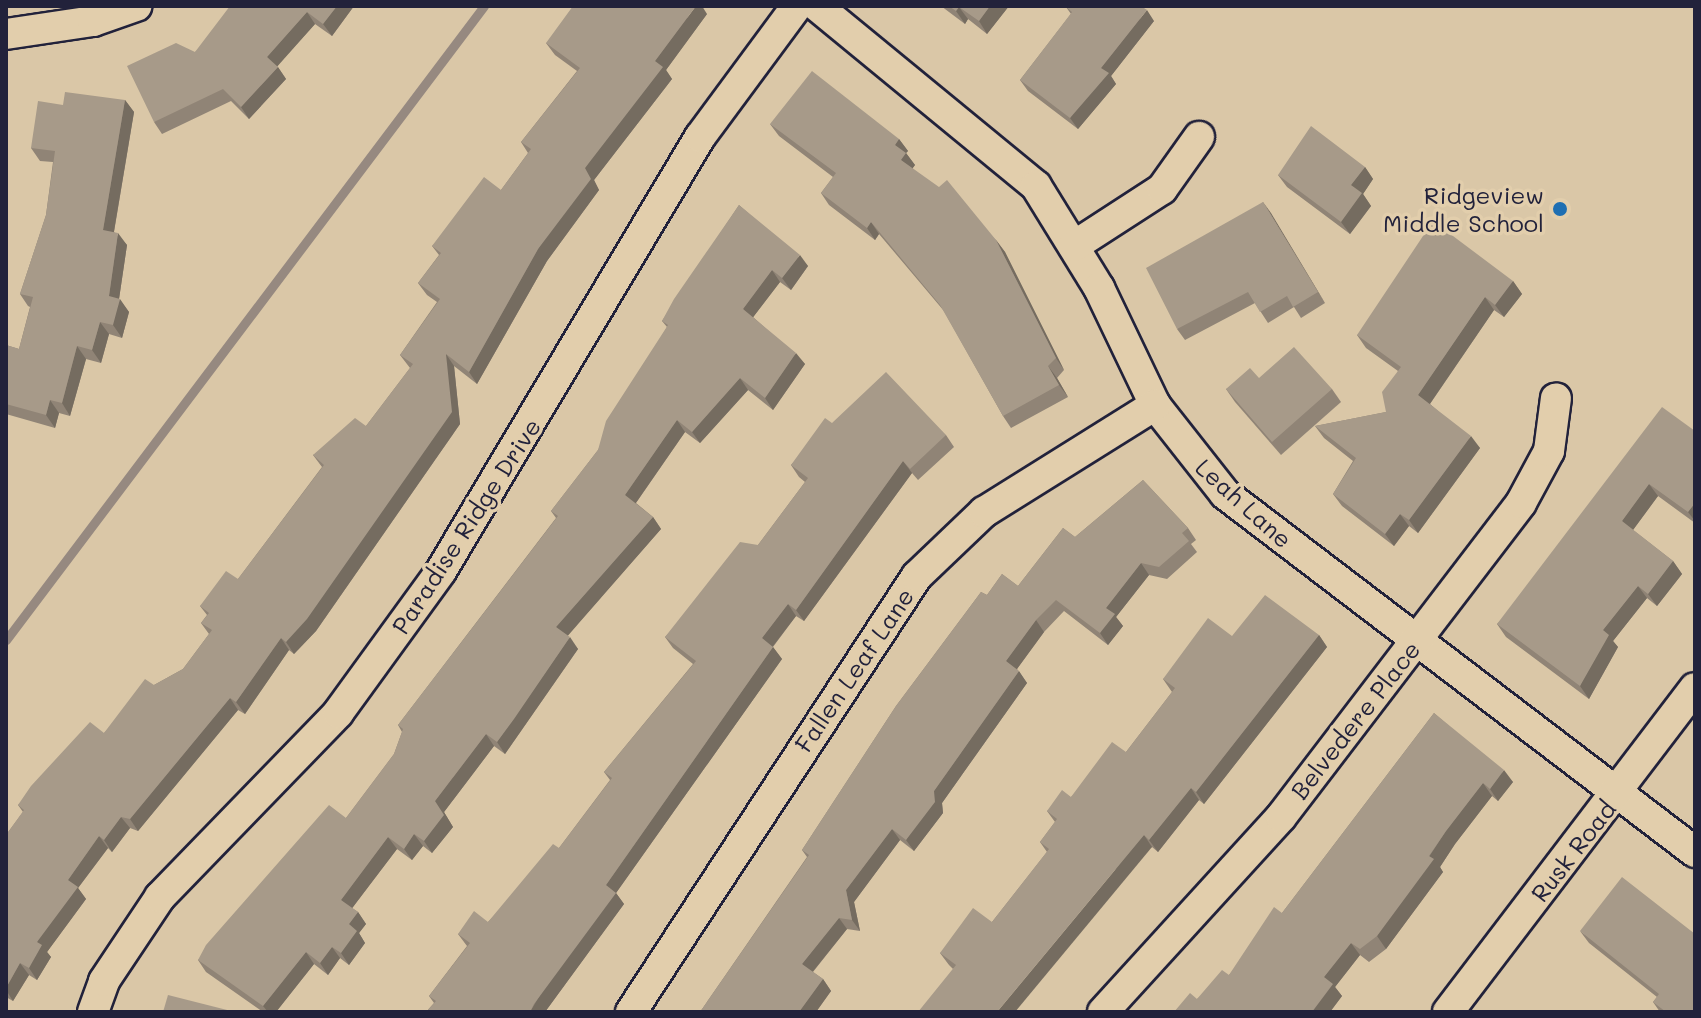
<!DOCTYPE html>
<style>
body{margin:0}
#map{position:relative;width:1701px;height:1018px;overflow:hidden;background:#dac7a7;font-family:Mali,sans-serif}
div>[style]{position:absolute}
[style*='--x']{left:calc(var(--x)*1px);top:calc(var(--y)*1px);width:calc(var(--w)*1px);rotate:calc(var(--a)*1deg)}
.stream>*{height:9px;margin:-4.5px;padding:0 4.5px;transform-origin:4.5px;border-radius:4.5px;background:#968980}
.roads{filter:drop-shadow(2px 0 #22223b) drop-shadow(-2px 0 #22223b) drop-shadow(0 2px #22223b) drop-shadow(0 -2px #22223b)}
.minor>*{height:30px;margin:-15px;padding:0 15px;transform-origin:15px;border-radius:15px;background:#e2ceac}
.wall>*{inset:0;background:#908476}
.shaded-wall>*{inset:0;background:#756c60}
.building>*{inset:0;background:#a79a89}
.dots>*{width:22px;height:22px;translate:-50% -50%;box-sizing:border-box;border:4px solid #e2ceac;border-radius:50%}
span{translate:-50% -50%;white-space:nowrap;text-align:center;line-height:1.15;-webkit-text-stroke:7px #e2ceac;paint-order:stroke}
.poi-label{font-size:24px;color:#22223b}
.right{translate:-100% -50%;text-align:right}
.street-label{font-size:24px;color:#22223b}
.frame{position:absolute;inset:0;border:8px solid #22223b;pointer-events:none}
</style>
<div id="map">
<div class="stream">
<div style="--x:6;--y:640;--w:794;--a:-52.99"></div>
</div>
<div class="roads">
<div class="minor">
<div style="--x:817;--y:6;--w:283;--a:39.4"></div>
<div style="--x:1036;--y:186;--w:120;--a:58.3"></div>
<div style="--x:1099;--y:288;--w:130;--a:64.4"></div>
<div style="--x:1155;--y:405;--w:113;--a:51.8"></div>
<div style="--x:1225;--y:494;--w:591;--a:37.3"></div>
<div style="--x:6;--y:34;--w:88;--a:-8.5"></div>
<div style="--x:93;--y:21;--w:46;--a:-19.2"></div>
<div style="--x:1074;--y:246;--w:105;--a:-32.9"></div>
<div style="--x:1162;--y:189;--w:64;--a:-54.6"></div>
<div style="--x:93;--y:1012;--w:33;--a:-70"></div>
<div style="--x:104;--y:981;--w:101;--a:-56.3"></div>
<div style="--x:160;--y:897;--w:256;--a:-45.9"></div>
<div style="--x:338;--y:713;--w:175;--a:-54"></div>
<div style="--x:441;--y:571;--w:505;--a:-59.17"></div>
<div style="--x:700;--y:137;--w:163;--a:-53.5"></div>
<div style="--x:631;--y:1012;--w:521;--a:-56.74"></div>
<div style="--x:917;--y:576;--w:93;--a:-43.7"></div>
<div style="--x:984;--y:512;--w:202;--a:-32"></div>
<div style="--x:1103;--y:1012;--w:264;--a:-47.6"></div>
<div style="--x:1281;--y:817;--w:395;--a:-52.6"></div>
<div style="--x:1521;--y:503;--w:59;--a:-61.7"></div>
<div style="--x:1549;--y:451;--w:53;--a:-82.5"></div>
<div style="--x:1448;--y:1012;--w:407;--a:-52.7"></div>
</div>
</div>
<div class="wall">
<div style="clip-path:polygon(354px 6px,332px 36px,315px 24px,277px 66px,286px 79px,249px 119px,231px 101px,162px 134px,154px 122px,195px 52px,256px 7px)"></div>
<div style="clip-path:polygon(941px 6px,1009px 6px,987px 34px,968px 19px,965px 24px)"></div>
<div style="clip-path:polygon(1066px 7px,1154px 21px,1111px 76px,1116px 84px,1078px 129px,1028px 91px,1020px 80px,1071px 14px)"></div>
<div style="clip-path:polygon(707px 14px,666px 70px,672px 79px,594px 180px,599px 190px,547px 261px,477px 384px,454px 366px,460px 424px,316px 631px,294px 654px,289px 650px,245px 714px,238px 710px,138px 831px,130px 828px,112px 852px,108px 848px,78px 888px,86px 899px,47px 952px,51px 957px,37px 980px,29px 975px,13px 1001px,6px 997px,6px 835px,23px 812px,18px 805px,104px 733px,154px 685px,183px 669px,209px 634px,201px 623px,207px 615px,200px 606px,238px 579px,322px 467px,313px 455px,366px 426px,410px 368px,400px 355px,437px 302px,427px 295px,418px 283px,439px 255px,432px 246px,501px 190px,528px 153px,521px 142px,577px 71px,555px 55px,546px 43px)"></div>
<div style="clip-path:polygon(125px 100px,134px 112px,114px 232px,127px 245px,119px 299px,129px 312px,122px 338px,109px 334px,101px 363px,86px 359px,70px 416px,59px 413px,55px 428px,6px 414px,6px 345px,19px 349px,30px 307px,28px 306px,20px 294px,46px 215px,53px 162px,40px 161px,31px 148px,63px 105px)"></div>
<div style="clip-path:polygon(770px 124px,899px 139px,908px 151px,906px 153px,915px 165px,912px 168px,996px 240px,1005px 252px,1064px 370px,1057px 378px,1068px 397px,1011px 428px,1003px 416px,944px 311px,879px 234px,875px 240px,829px 205px,821px 193px,833px 177px,779px 136px)"></div>
<div style="clip-path:polygon(1365px 167px,1373px 179px,1363px 194px,1371px 206px,1350px 234px,1287px 187px,1278px 175px)"></div>
<div style="clip-path:polygon(1263px 202px,1325px 303px,1301px 318px,1294px 307px,1268px 323px,1255px 303px,1185px 340px,1177px 329px)"></div>
<div style="clip-path:polygon(739px 205px,808px 266px,791px 290px,780px 282px,753px 317px,805px 364px,773px 410px,748px 390px,700px 443px,685px 432px,636px 503px,653px 517px,661px 529px,567px 636px,578px 649px,505px 754px,494px 746px,444px 812px,453px 827px,432px 853px,423px 846px,412px 860px,397px 849px,352px 908px,358px 912px,366px 924px,359px 933px,365px 943px,349px 965px,340px 958px,328px 975px,314px 964px,276px 1012px,263px 1012px,206px 972px,198px 960px,346px 818px,394px 754px,402px 732px,398px 725px,556px 518px,551px 511px,598px 450px,667px 327px,662px 321px)"></div>
<div style="clip-path:polygon(1513px 281px,1522px 294px,1504px 317px,1494px 310px,1430px 404px,1480px 448px,1418px 533px,1409px 526px,1394px 546px,1342px 506px,1333px 494px,1353px 461px,1324px 438px,1315px 426px,1386px 412px,1398px 371px,1366px 348px,1357px 335px)"></div>
<div style="clip-path:polygon(1259px 378px,1332px 389px,1341px 402px,1281px 455px,1235px 402px,1226px 389px)"></div>
<div style="clip-path:polygon(832px 423px,946px 435px,954px 447px,918px 480px,912px 473px,804px 621px,796px 616px,773px 647px,782px 659px,616px 893px,624px 904px,545px 1012px,426px 1012px,434px 1003px,429px 996px,467px 946px,458px 934px,488px 922px,559px 848px,610px 780px,604px 772px,693px 664px,673px 648px,665px 637px,758px 545px,805px 482px,799px 477px,791px 465px)"></div>
<div style="clip-path:polygon(1695px 431px,1695px 523px,1658px 496px,1633px 530px,1673px 561px,1682px 574px,1657px 606px,1647px 598px,1613px 641px,1618px 647px,1589px 699px,1506px 637px,1497px 624px)"></div>
<div style="clip-path:polygon(1143px 480px,1188px 528px,1196px 540px,1191px 544px,1197px 552px,1167px 579px,1149px 575px,1116px 617px,1123px 626px,1108px 645px,1064px 611px,1044px 632px,1017px 669px,1027px 683px,942px 803px,943px 813px,914px 851px,900px 840px,854px 902px,860px 931px,847px 929px,813px 972px,823px 979px,831px 991px,816px 1012px,700px 1012px,807px 857px,802px 850px,896px 706px,981px 592px,987px 595px,1002px 574px,1018px 586px,1063px 528px,1075px 537px)"></div>
<div style="clip-path:polygon(1319px 635px,1327px 647px,1204px 804px,1199px 800px,1158px 852px,1152px 847px,953px 969px,949px 965px,940px 953px,992px 922px,1047px 852px,1040px 842px,1055px 822px,1047px 811px,1071px 797px,1126px 752px,1172px 692px,1163px 679px,1232px 636px)"></div>
<div style="clip-path:polygon(1434px 713px,1513px 782px,1498px 801px,1492px 796px,1455px 844px,1440px 867px,1443px 872px,1386px 949px,1369px 962px,1360px 955px,1335px 987px,1342px 996px,1330px 1012px,1174px 1012px,1197px 999px,1229px 975px,1282px 913px)"></div>
<div style="clip-path:polygon(1580px 931px,1695px 1012px,1660px 1012px,1653px 1002px,1657px 997px,1589px 943px)"></div>
</div>
<div class="shaded-wall">
<div style="clip-path:polygon(337px 6px,354px 6px,332px 36px,323px 24px)"></div>
<div style="clip-path:polygon(696px 6px,702px 6px,707px 14px,666px 70px,672px 79px,594px 180px,599px 190px,547px 261px,477px 384px,469px 372px,538px 249px,585px 168px,655px 61px)"></div>
<div style="clip-path:polygon(990px 6px,1009px 6px,987px 34px,979px 21px)"></div>
<div style="clip-path:polygon(959px 7px,968px 19px,965px 24px,956px 11px)"></div>
<div style="clip-path:polygon(1147px 10px,1154px 21px,1111px 76px,1116px 84px,1078px 129px,1070px 118px,1101px 68px)"></div>
<div style="clip-path:polygon(307px 12px,315px 24px,275px 69px,267px 57px)"></div>
<div style="clip-path:polygon(278px 67px,286px 79px,249px 119px,241px 107px)"></div>
<div style="clip-path:polygon(125px 100px,134px 112px,112px 243px,103px 230px)"></div>
<div style="clip-path:polygon(899px 139px,908px 151px,904px 155px,906px 153px,915px 165px,910px 172px,901px 160px,895px 145px)"></div>
<div style="clip-path:polygon(1365px 167px,1373px 179px,1363px 194px,1371px 206px,1350px 234px,1341px 222px,1351px 185px)"></div>
<div style="clip-path:polygon(1263px 202px,1271px 213px,1325px 303px,1318px 292px)"></div>
<div style="clip-path:polygon(871px 222px,879px 234px,875px 240px,867px 228px)"></div>
<div style="clip-path:polygon(118px 233px,127px 245px,118px 306px,120px 299px,129px 312px,122px 338px,113px 325px,109px 296px)"></div>
<div style="clip-path:polygon(996px 240px,1005px 252px,1064px 370px,1056px 358px)"></div>
<div style="clip-path:polygon(800px 255px,808px 266px,791px 290px,782px 278px)"></div>
<div style="clip-path:polygon(772px 270px,780px 282px,751px 320px,743px 309px)"></div>
<div style="clip-path:polygon(1513px 281px,1522px 294px,1504px 317px,1495px 305px)"></div>
<div style="clip-path:polygon(1485px 297px,1494px 310px,1427px 408px,1418px 395px)"></div>
<div style="clip-path:polygon(100px 322px,109px 334px,101px 363px,92px 350px)"></div>
<div style="clip-path:polygon(77px 346px,86px 359px,70px 416px,62px 403px)"></div>
<div style="clip-path:polygon(796px 353px,805px 364px,773px 410px,765px 398px)"></div>
<div style="clip-path:polygon(446px 354px,454px 366px,460px 424px,316px 631px,294px 654px,286px 642px)"></div>
<div style="clip-path:polygon(1048px 366px,1057px 378px,1068px 397px,1059px 385px)"></div>
<div style="clip-path:polygon(740px 378px,748px 390px,700px 443px,692px 432px)"></div>
<div style="clip-path:polygon(50px 400px,59px 413px,55px 428px,46px 415px)"></div>
<div style="clip-path:polygon(677px 420px,685px 432px,633px 507px,625px 495px)"></div>
<div style="clip-path:polygon(1471px 436px,1480px 448px,1418px 533px,1409px 520px)"></div>
<div style="clip-path:polygon(903px 461px,912px 473px,804px 621px,796px 610px)"></div>
<div style="clip-path:polygon(1649px 484px,1658px 496px,1630px 534px,1622px 521px)"></div>
<div style="clip-path:polygon(1695px 503px,1695px 521px,1688px 512px)"></div>
<div style="clip-path:polygon(1400px 514px,1409px 526px,1394px 546px,1385px 534px)"></div>
<div style="clip-path:polygon(653px 517px,661px 529px,565px 639px,556px 627px)"></div>
<div style="clip-path:polygon(1673px 561px,1682px 574px,1657px 606px,1648px 594px)"></div>
<div style="clip-path:polygon(1141px 563px,1149px 575px,1116px 617px,1123px 626px,1108px 645px,1100px 633px,1106px 608px)"></div>
<div style="clip-path:polygon(1638px 586px,1647px 598px,1613px 641px,1618px 647px,1589px 699px,1580px 686px,1603px 630px)"></div>
<div style="clip-path:polygon(788px 604px,796px 616px,770px 650px,762px 638px)"></div>
<div style="clip-path:polygon(1036px 620px,1044px 632px,1014px 673px,1006px 661px)"></div>
<div style="clip-path:polygon(1319px 635px,1327px 647px,1204px 804px,1196px 792px)"></div>
<div style="clip-path:polygon(570px 637px,578px 649px,505px 754px,497px 742px)"></div>
<div style="clip-path:polygon(281px 638px,289px 650px,245px 714px,236px 702px)"></div>
<div style="clip-path:polygon(773px 647px,782px 659px,616px 893px,624px 904px,545px 1012px,530px 1012px,606px 885px)"></div>
<div style="clip-path:polygon(1019px 671px,1027px 683px,942px 803px,943px 813px,914px 851px,906px 840px,934px 791px)"></div>
<div style="clip-path:polygon(230px 698px,238px 710px,138px 831px,130px 819px)"></div>
<div style="clip-path:polygon(486px 734px,494px 746px,444px 812px,453px 827px,432px 853px,424px 841px,435px 801px)"></div>
<div style="clip-path:polygon(1504px 770px,1513px 782px,1498px 801px,1490px 789px)"></div>
<div style="clip-path:polygon(1483px 783px,1492px 796px,1455px 844px,1440px 867px,1443px 872px,1386px 949px,1377px 936px,1446px 831px)"></div>
<div style="clip-path:polygon(1191px 788px,1199px 800px,1158px 852px,1149px 840px)"></div>
<div style="clip-path:polygon(121px 817px,130px 828px,112px 852px,104px 840px)"></div>
<div style="clip-path:polygon(892px 829px,900px 840px,854px 902px,860px 931px,852px 920px,846px 890px)"></div>
<div style="clip-path:polygon(414px 834px,423px 846px,412px 860px,404px 849px)"></div>
<div style="clip-path:polygon(1144px 835px,1152px 847px,1015px 1012px,997px 1012px)"></div>
<div style="clip-path:polygon(99px 836px,108px 848px,78px 888px,86px 899px,47px 952px,51px 957px,37px 980px,29px 968px,37px 942px,68px 880px)"></div>
<div style="clip-path:polygon(388px 837px,397px 849px,350px 911px,341px 900px)"></div>
<div style="clip-path:polygon(358px 912px,366px 924px,359px 933px,365px 943px,349px 965px,341px 953px,349px 924px)"></div>
<div style="clip-path:polygon(839px 918px,847px 929px,810px 975px,802px 964px)"></div>
<div style="clip-path:polygon(1351px 943px,1360px 955px,1335px 987px,1342px 996px,1330px 1012px,1312px 1012px,1324px 977px)"></div>
<div style="clip-path:polygon(332px 947px,340px 958px,328px 975px,320px 963px)"></div>
<div style="clip-path:polygon(306px 952px,314px 964px,276px 1012px,268px 1012px,263px 1006px)"></div>
<div style="clip-path:polygon(20px 963px,29px 975px,13px 1001px,6px 990px,6px 988px)"></div>
<div style="clip-path:polygon(823px 979px,831px 991px,816px 1012px,799px 1012px)"></div>
</div>
<div class="building">
<div style="clip-path:polygon(230px 6px,255px 6px,256px 7px,257px 6px,337px 6px,323px 24px,307px 12px,267px 57px,278px 67px,241px 107px,223px 89px,154px 122px,127px 66px,176px 43px,195px 52px)"></div>
<div style="clip-path:polygon(573px 6px,696px 6px,655px 61px,663px 67px,585px 168px,591px 179px,538px 249px,469px 372px,446px 354px,452px 412px,307px 619px,286px 642px,281px 638px,236px 702px,230px 698px,130px 819px,121px 817px,104px 840px,99px 836px,68px 880px,78px 887px,37px 942px,42px 945px,29px 968px,20px 963px,6px 988px,6px 835px,24px 810px,18px 805px,31px 786px,90px 722px,104px 733px,145px 679px,154px 685px,183px 669px,212px 630px,201px 623px,209px 613px,200px 606px,226px 571px,238px 579px,324px 465px,313px 455px,355px 418px,366px 426px,413px 364px,400px 355px,440px 299px,418px 283px,441px 253px,432px 246px,484px 177px,501px 190px,531px 149px,521px 142px,580px 68px,546px 43px)"></div>
<div style="clip-path:polygon(949px 6px,990px 6px,979px 21px,959px 7px,956px 11px)"></div>
<div style="clip-path:polygon(1067px 6px,1141px 6px,1147px 10px,1101px 68px,1109px 73px,1070px 118px,1020px 80px,1072px 12px,1066px 7px)"></div>
<div style="clip-path:polygon(812px 71px,899px 139px,895px 145px,906px 153px,901px 160px,939px 187px,947px 180px,996px 240px,1056px 358px,1048px 366px,1059px 385px,1003px 416px,940px 305px,871px 222px,867px 228px,821px 193px,836px 173px,770px 124px)"></div>
<div style="clip-path:polygon(65px 92px,125px 100px,103px 230px,118px 233px,109px 296px,120px 299px,113px 325px,100px 322px,92px 350px,77px 346px,62px 403px,50px 400px,46px 415px,6px 404px,6px 345px,19px 349px,33px 297px,20px 294px,46px 215px,55px 151px,31px 148px,38px 101px,63px 105px)"></div>
<div style="clip-path:polygon(1311px 126px,1365px 167px,1351px 185px,1362px 193px,1341px 222px,1278px 175px)"></div>
<div style="clip-path:polygon(1263px 202px,1318px 292px,1293px 307px,1287px 296px,1260px 312px,1248px 292px,1177px 329px,1146px 268px)"></div>
<div style="clip-path:polygon(739px 205px,800px 255px,782px 278px,772px 270px,743px 309px,796px 353px,765px 398px,740px 378px,692px 432px,677px 420px,625px 495px,653px 517px,556px 627px,570px 637px,514px 719px,497px 742px,486px 734px,435px 801px,444px 815px,424px 841px,414px 834px,404px 849px,388px 837px,341px 900px,358px 912px,349px 924px,357px 931px,341px 953px,332px 947px,320px 963px,306px 952px,263px 1006px,198px 960px,206px 945px,329px 805px,346px 818px,394px 754px,403px 729px,398px 725px,558px 516px,551px 511px,598px 450px,606px 421px,668px 325px,662px 321px,674px 299px)"></div>
<div style="clip-path:polygon(1433px 221px,1513px 281px,1495px 305px,1485px 297px,1418px 395px,1471px 436px,1409px 520px,1400px 514px,1385px 534px,1333px 494px,1356px 458px,1315px 426px,1386px 412px,1382px 392px,1401px 367px,1357px 335px)"></div>
<div style="clip-path:polygon(1294px 347px,1332px 389px,1272px 442px,1226px 389px,1250px 368px,1259px 378px)"></div>
<div style="clip-path:polygon(886px 372px,946px 435px,910px 469px,903px 461px,796px 610px,788px 604px,762px 638px,773px 647px,606px 885px,616px 893px,534px 1004px,530px 1012px,426px 1012px,436px 1001px,429px 996px,470px 943px,458px 934px,474px 911px,488px 922px,553px 844px,559px 848px,612px 778px,604px 772px,696px 661px,665px 637px,740px 542px,758px 545px,808px 478px,791px 465px,825px 418px,832px 423px)"></div>
<div style="clip-path:polygon(1662px 407px,1695px 431px,1695px 503px,1688px 512px,1649px 484px,1622px 521px,1673px 561px,1648px 594px,1638px 586px,1603px 630px,1609px 635px,1580px 686px,1497px 624px)"></div>
<div style="clip-path:polygon(1143px 480px,1188px 528px,1182px 533px,1189px 541px,1159px 567px,1141px 563px,1106px 608px,1115px 614px,1100px 633px,1056px 600px,1036px 620px,1006px 661px,1019px 671px,934px 791px,935px 802px,906px 840px,892px 829px,846px 890px,852px 920px,839px 918px,802px 964px,823px 979px,799px 1012px,700px 1012px,809px 855px,802px 850px,896px 706px,981px 592px,987px 595px,1002px 574px,1018px 586px,1063px 528px,1075px 537px)"></div>
<div style="clip-path:polygon(1265px 595px,1319px 635px,1196px 792px,1191px 788px,1149px 840px,1144px 835px,997px 1012px,918px 1012px,956px 965px,940px 953px,973px 908px,992px 922px,1049px 849px,1040px 842px,1057px 819px,1047px 811px,1062px 790px,1071px 797px,1112px 742px,1126px 752px,1175px 688px,1163px 679px,1208px 618px,1232px 636px)"></div>
<div style="clip-path:polygon(1434px 713px,1504px 770px,1490px 789px,1483px 783px,1446px 831px,1429px 856px,1434px 859px,1377px 936px,1360px 949px,1351px 943px,1324px 977px,1333px 984px,1312px 1012px,1174px 1012px,1190px 993px,1197px 999px,1222px 970px,1229px 975px,1274px 907px,1282px 913px)"></div>
<div style="clip-path:polygon(1622px 877px,1695px 934px,1695px 1012px,1666px 1012px,1653px 1002px,1659px 994px,1580px 931px)"></div>
<div style="clip-path:polygon(168px 995px,235px 1012px,163px 1012px)"></div>
</div>
<div class="dots">
<div style="left:1560px;top:209px;background:#1f6fb2"></div>
</div>
<div class="poi-label">
<span class="right" style="left:1544px;top:209px">Ridgeview<br>Middle School</span>
</div>
<div class="street-label">
<span style="left:1244px;top:503px;rotate:42deg">Leah Lane</span>
<span style="left:466px;top:526px;rotate:-57deg">Paradise Ridge Drive</span>
<span style="left:854px;top:670px;rotate:-56deg">Fallen Leaf Lane</span>
<span style="left:1355px;top:720px;rotate:-52deg">Belvedere Place</span>
<span style="left:1573px;top:851px;rotate:-52deg">Rusk Road</span>
</div>
<div class="frame"></div>
</div>
